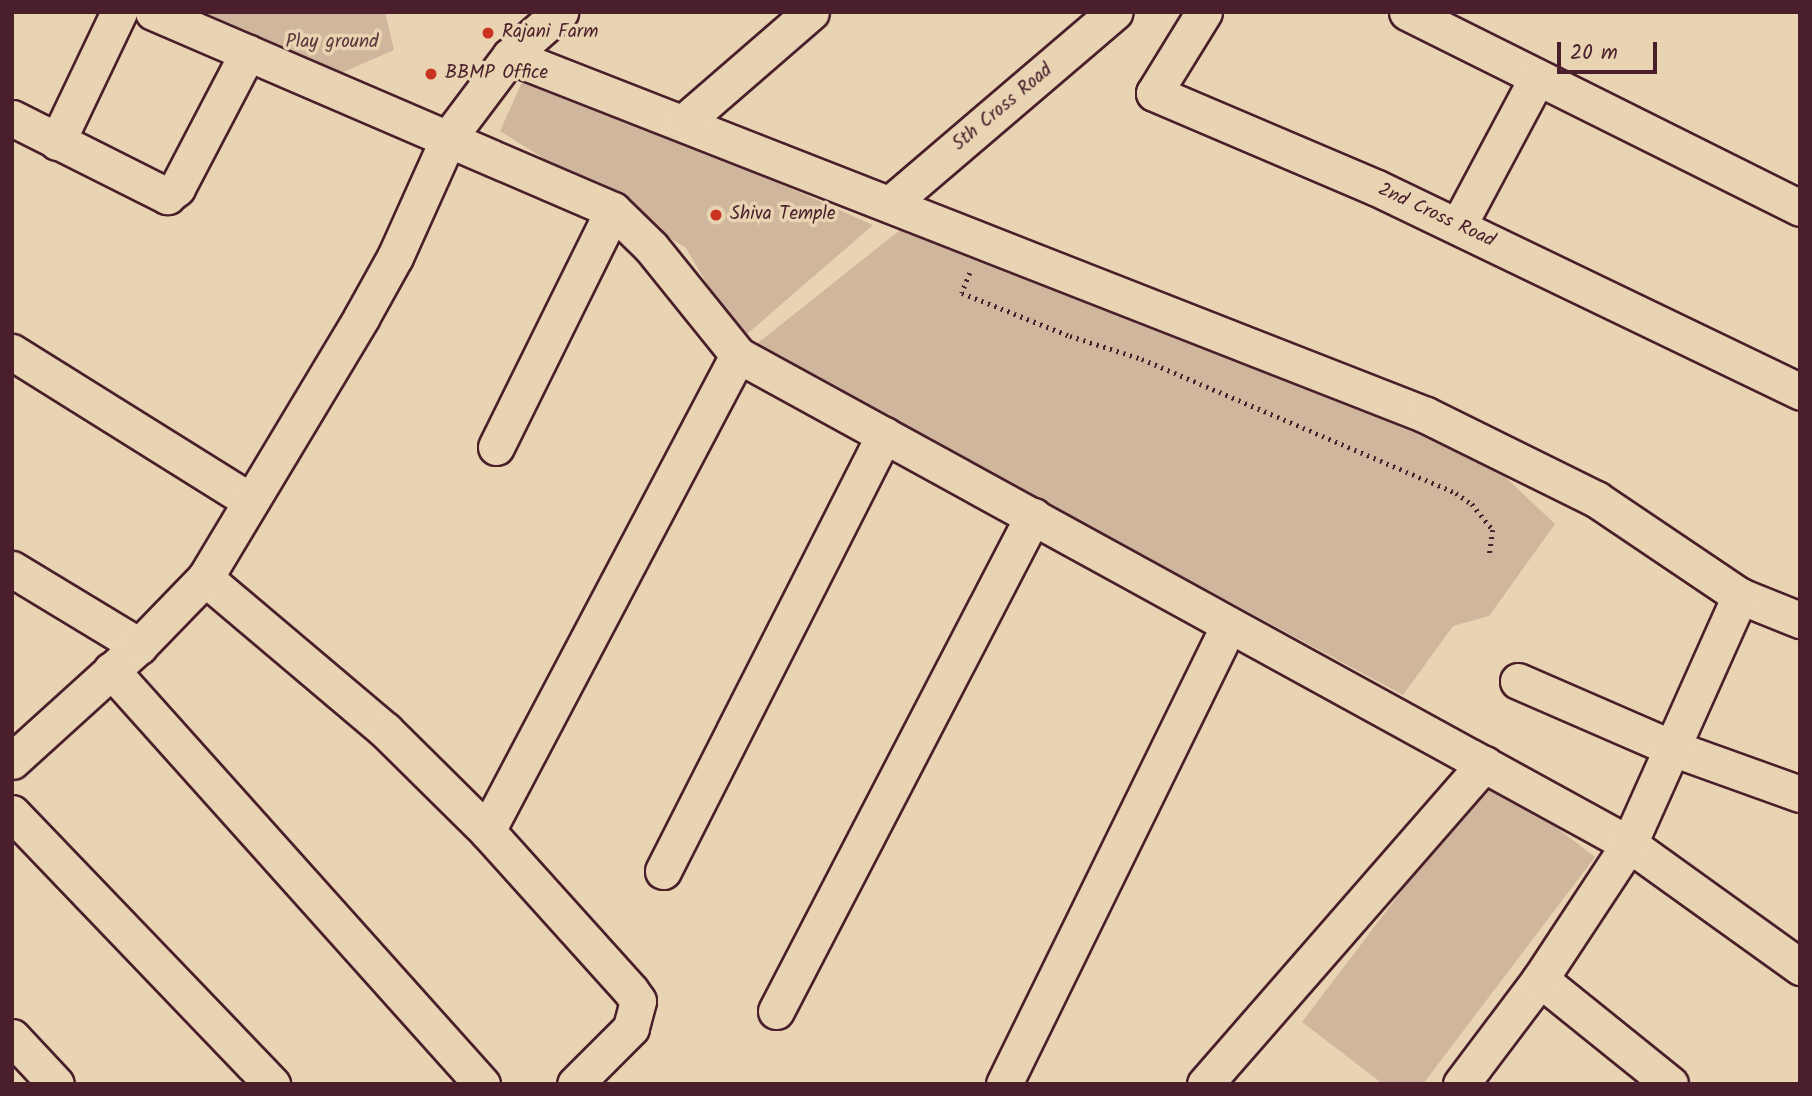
<!DOCTYPE html>
<style>
body{margin:0}
#map{position:relative;width:1812px;height:1096px;overflow:hidden;background:#e8d4b2;font-family:Kalam,sans-serif}
div>[style]{position:absolute}
[style*='--x']{left:calc(var(--x)*1px);top:calc(var(--y)*1px);width:calc(var(--w)*1px);rotate:calc(var(--a)*1deg)}
.green>*{inset:0;background:#cfb69c}
.path>*{height:4.5px;margin-top:-2.25px;transform-origin:0;background:repeating-linear-gradient(90deg,#4a1f2b 0 2px,transparent 0 7px)}
.roads{filter:drop-shadow(2px 0 #4a1f2b) drop-shadow(-2px 0 #4a1f2b) drop-shadow(0 2px #4a1f2b) drop-shadow(0 -2px #4a1f2b)}
.street>*{height:35px;margin:-17.5px;padding:0 17.5px;transform-origin:17.5px;border-radius:17.5px;background:#e8d4b2}
.dots>*{width:19px;height:19px;translate:-50% -50%;box-sizing:border-box;border:4px solid #e8d4b2;border-radius:50%}
span{translate:-50% -50%;white-space:nowrap;text-align:center;line-height:1.15;-webkit-text-stroke:7px #e8d4b2;paint-order:stroke}
.poi-label{font-size:19px;color:#4a1f2b}
.left{translate:0 -50%;text-align:left}
.park-label{font-size:19px;color:#5e363c}
.street-label{font-size:19px;color:#4a1f2b}
.frame{position:absolute;inset:0;border:14px solid #4a1f2b;pointer-events:none}
.scale{position:absolute;left:1557px;top:42px;width:100px;height:32px;box-sizing:border-box;border:4px solid #4a1f2b;border-top:0;padding-left:9px;font-size:21px;line-height:24px;white-space:nowrap;color:#4a1f2b;-webkit-text-stroke:5px #e8d4b2;paint-order:stroke}
</style>
<div id="map">
<div class="green">
<div style="clip-path:polygon(191px 12px,385px 12px,394px 50px,332px 77px)"></div>
<div style="clip-path:polygon(527px 71px,873px 225px,740px 340px,686px 248px,500px 131px)"></div>
<div style="clip-path:polygon(905px 226px,1479px 452px,1555px 524px,1489px 616px,1453px 626px,1403px 695px,754px 346px)"></div>
<div style="clip-path:polygon(1489px 776px,1595px 857px,1423px 1084px,1383px 1084px,1302px 1022px)"></div>
</div>
<div class="path">
<div style="--x:970;--y:273;--w:22;--a:112"></div>
<div style="--x:962;--y:293;--w:116;--a:21.7"></div>
<div style="--x:1070;--y:336;--w:76;--a:17.7"></div>
<div style="--x:1142;--y:359;--w:341;--a:23.1"></div>
<div style="--x:1456;--y:493;--w:19;--a:35"></div>
<div style="--x:1472;--y:504;--w:33;--a:51"></div>
<div style="--x:1493;--y:530;--w:27;--a:98"></div>
</div>
<div class="roads">
<div class="street">
<div style="--x:153;--y:12;--w:501;--a:23.29"></div>
<div style="--x:613;--y:210;--w:53;--a:44.2"></div>
<div style="--x:651;--y:247;--w:139;--a:51.1"></div>
<div style="--x:738;--y:355;--w:1016;--a:28.76"></div>
<div style="--x:1629;--y:844;--w:211;--a:35.7"></div>
<div style="--x:1204;--y:12;--w:95;--a:121.7"></div>
<div style="--x:1154;--y:93;--w:242;--a:23.1"></div>
<div style="--x:1377;--y:188;--w:470;--a:25.7"></div>
<div style="--x:1407;--y:12;--w:439;--a:26.5"></div>
<div style="--x:510;--y:56;--w:984;--a:21.4"></div>
<div style="--x:1426;--y:415;--w:190;--a:26.3"></div>
<div style="--x:1596;--y:499;--w:174;--a:34"></div>
<div style="--x:1740;--y:596;--w:65;--a:21.8"></div>
<div style="--x:12;--y:118;--w:174;--a:26.7"></div>
<div style="--x:167;--y:196;--w:13;--a:-39"></div>
<div style="--x:177;--y:188;--w:153;--a:-62.4"></div>
<div style="--x:684;--y:122;--w:168;--a:-40.9"></div>
<div style="--x:57;--y:142;--w:144;--a:-64.5"></div>
<div style="--x:891;--y:203;--w:294;--a:-40.5"></div>
<div style="--x:1458;--y:226;--w:168;--a:-61.9"></div>
<div style="--x:12;--y:352;--w:279;--a:32"></div>
<div style="--x:496;--y:447;--w:264;--a:-63.7"></div>
<div style="--x:12;--y:569;--w:149;--a:31.2"></div>
<div style="--x:205;--y:578;--w:236;--a:40.2"></div>
<div style="--x:385;--y:730;--w:144;--a:44.7"></div>
<div style="--x:487;--y:831;--w:215;--a:48"></div>
<div style="--x:631;--y:991;--w:12;--a:55"></div>
<div style="--x:638;--y:1001;--w:28;--a:105"></div>
<div style="--x:631;--y:1028;--w:79;--a:135"></div>
<div style="--x:111;--y:670;--w:556;--a:48.14"></div>
<div style="--x:1518;--y:681;--w:168;--a:23.5"></div>
<div style="--x:1672;--y:748;--w:136;--a:19.8"></div>
<div style="--x:12;--y:761;--w:171;--a:-42.2"></div>
<div style="--x:139;--y:646;--w:95;--a:-45.9"></div>
<div style="--x:205;--y:578;--w:303;--a:-59"></div>
<div style="--x:361;--y:318;--w:70;--a:-60.9"></div>
<div style="--x:395;--y:257;--w:132;--a:-65.8"></div>
<div style="--x:449;--y:137;--w:101;--a:-53"></div>
<div style="--x:510;--y:56;--w:67;--a:-41.3"></div>
<div style="--x:12;--y:813;--w:376;--a:46.2"></div>
<div style="--x:487;--y:831;--w:538;--a:-62.2"></div>
<div style="--x:663;--y:871;--w:489;--a:-63.1"></div>
<div style="--x:1540;--y:979;--w:167;--a:38.9"></div>
<div style="--x:776;--y:1011;--w:558;--a:-62.56"></div>
<div style="--x:12;--y:1037;--w:64;--a:46.9"></div>
<div style="--x:1004;--y:1084;--w:511;--a:-63.89"></div>
<div style="--x:1205;--y:1084;--w:425;--a:-48.9"></div>
<div style="--x:1461;--y:1084;--w:131;--a:-53"></div>
<div style="--x:1540;--y:979;--w:162;--a:-56.6"></div>
<div style="--x:1629;--y:844;--w:272;--a:-65.9"></div>
</div>
</div>
<div class="dots">
<div style="left:488px;top:33px;background:#c8321e"></div>
<div style="left:431px;top:74px;background:#c8321e"></div>
<div style="left:716px;top:215px;background:#c8321e"></div>
</div>
<div class="poi-label">
<span class="left" style="left:502px;top:33px">Rajani Farm</span>
<span class="left" style="left:445px;top:74px">BBMP Office</span>
<span class="left" style="left:730px;top:215px">Shiva Temple</span>
</div>
<div class="park-label">
<span style="left:332px;top:43px">Play ground</span>
</div>
<div class="street-label">
<span style="left:1003px;top:108px;rotate:-40deg">5th Cross Road</span>
<span style="left:1436px;top:216px;rotate:25deg">2nd Cross Road</span>
</div>
<div class="frame"></div>
<div class="scale">20 m</div>
</div>
